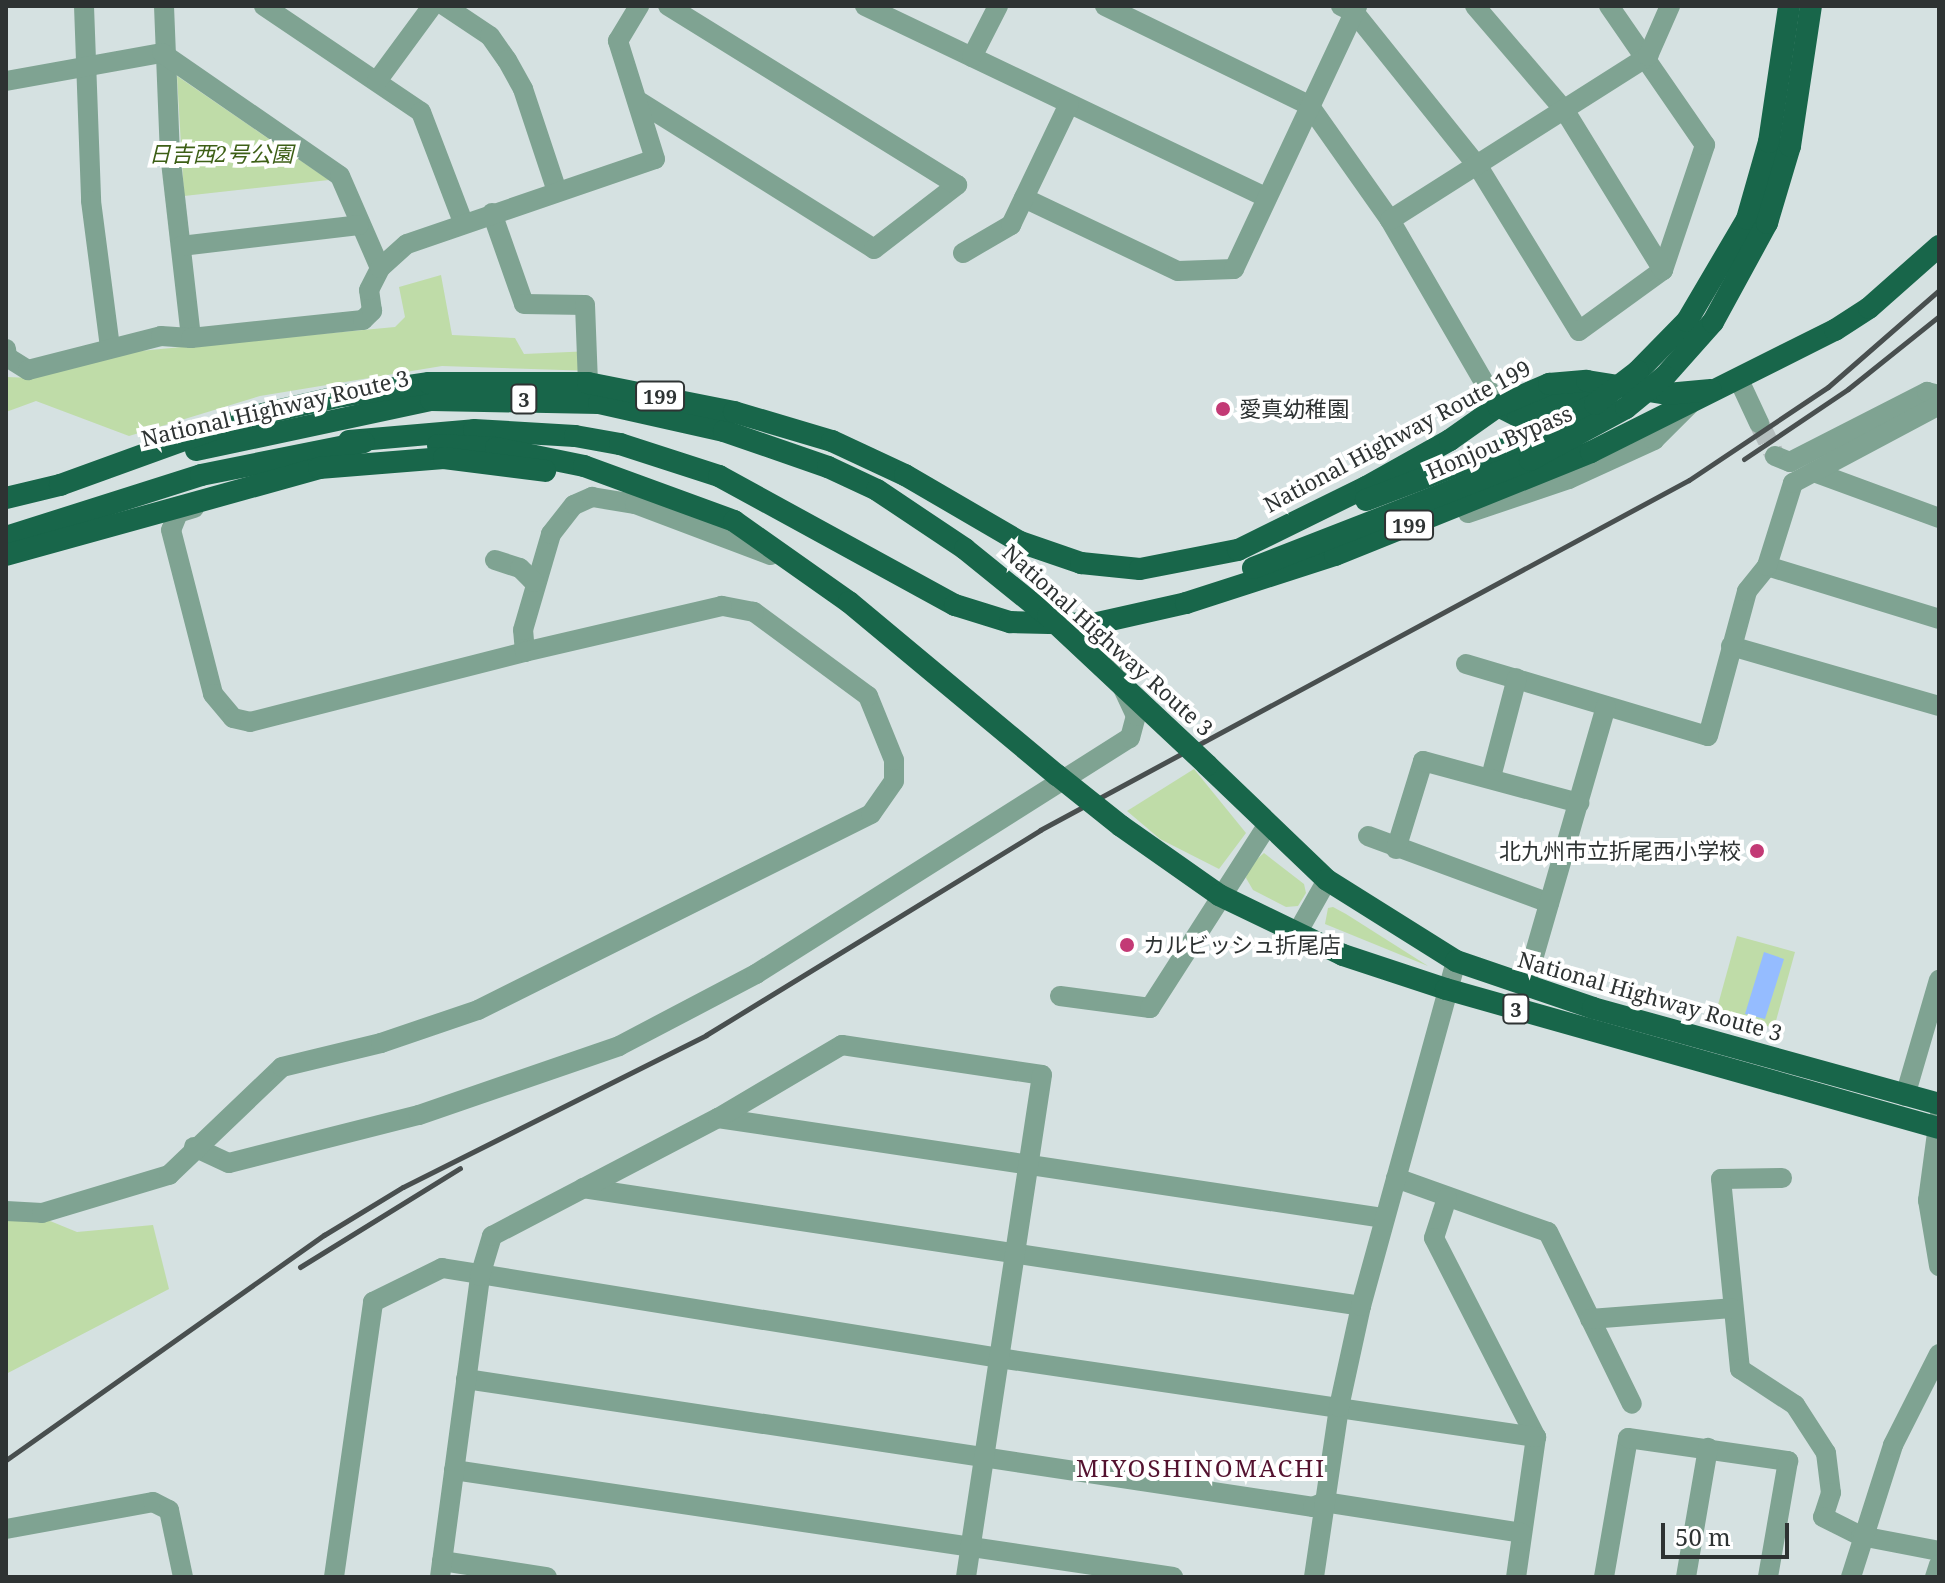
<!DOCTYPE html>
<meta charset="utf-8">
<style>
body{margin:0}
#map{position:relative;width:1945px;height:1583px;overflow:hidden;background:#d5e1e1;font-family:"Noto Serif","Noto Sans JP",serif}
div>[style]{position:absolute}
[style*='--x']{left:calc(var(--x)*1px);top:calc(var(--y)*1px);width:calc(var(--w)*1px);rotate:calc(var(--a)*1deg)}
.green>*{inset:0;background:#bfdca8}
.water>*{inset:0;background:#95bcff}
.minor-tunnel>*{height:20px;margin-top:-10px;transform-origin:0;background:repeating-linear-gradient(90deg,#b4bebe 0 20px,transparent 0 30px)}
.minor>*{height:20px;margin:-10px;padding:0 10px;transform-origin:10px;border-radius:10px;background:#7fa392}
.trunk>*{height:22px;margin:-11px;padding:0 11px;transform-origin:11px;border-radius:11px;background:#18664a}
.rail>*{height:5px;margin:-2.5px;padding:0 2.5px;transform-origin:2.5px;border-radius:2.5px;background:#494f4f}
.trunk-bridge>*{height:22px;margin:-11px;padding:0 11px;transform-origin:11px;border-radius:11px;background:#18664a}
.dots>*{width:22px;height:22px;translate:-50% -50%;box-sizing:border-box;border:4px solid #fff;border-radius:50%}
span{translate:-50% -50%;white-space:nowrap;text-align:center;line-height:1.15;-webkit-text-stroke:8px #fff;paint-order:stroke}
.shield-label span{padding:2px 6px;background:#fff;border:2px solid;border-radius:6px;-webkit-text-stroke-width:0}
.shield-label{font-size:20px;color:#2e3333;font-weight:700}
.park-label{font-size:22px;color:#3d5f16;font-style:italic}
.street-label{font-size:22px;color:#2e3333}
.poi-label{font-size:22px;color:#2e3333}
.left{translate:0 -50%;text-align:left}
.right{translate:-100% -50%;text-align:right}
.neighbourhood-label{font-size:24px;color:#54122f;letter-spacing:2px}
.frame{position:absolute;inset:0;border:8px solid #2e3333;pointer-events:none}
.scale{position:absolute;left:1661px;top:1523px;width:128px;height:36px;box-sizing:border-box;border:4px solid #2e3333;border-top:0;padding-left:10px;font-size:24px;line-height:28px;white-space:nowrap;color:#2e3333;-webkit-text-stroke:6px #fff;paint-order:stroke}
</style>
<div id="map">
<div class="green">
<div style="clip-path:polygon(177px 76px,329px 180px,184px 196px)"></div>
<div style="clip-path:polygon(441px 275px,452px 335px,515px 338px,524px 354px,592px 351px,594px 371px,442px 366px,260px 396px,129px 436px,36px 401px,6px 412px,6px 377px,34px 378px,129px 352px,395px 327px,405px 317px,399px 287px)"></div>
<div style="clip-path:polygon(1194px 769px,1246px 833px,1219px 869px,1160px 839px,1127px 811px)"></div>
<div style="clip-path:polygon(1264px 853px,1304px 884px,1306px 893px,1298px 906px,1286px 907px,1253px 890px,1246px 878px,1249px 866px)"></div>
<div style="clip-path:polygon(1333px 907px,1346px 914px,1428px 966px,1325px 924px,1328px 908px)"></div>
<div style="clip-path:polygon(1737px 936px,1795px 952px,1774px 1028px,1716px 1012px)"></div>
<div style="clip-path:polygon(6px 1203px,77px 1232px,153px 1225px,169px 1289px,6px 1374px)"></div>
</div>
<div class="water">
<div style="clip-path:polygon(1764px 952px,1784px 959px,1765px 1019px,1745px 1014px)"></div>
</div>
<div class="minor-tunnel">
<div style="--x:1759;--y:423;--w:37;--a:64"></div>
</div>
<div class="minor">
<div style="--x:84;--y:6;--w:195;--a:87.9"></div>
<div style="--x:91;--y:201;--w:147;--a:82.6"></div>
<div style="--x:164;--y:6;--w:147;--a:87.7"></div>
<div style="--x:170;--y:153;--w:186;--a:83.5"></div>
<div style="--x:264;--y:6;--w:189;--a:34"></div>
<div style="--x:421;--y:112;--w:118;--a:69.1"></div>
<div style="--x:445;--y:6;--w:54;--a:33.7"></div>
<div style="--x:490;--y:36;--w:29;--a:55"></div>
<div style="--x:507;--y:60;--w:33;--a:61"></div>
<div style="--x:523;--y:89;--w:108;--a:71.6"></div>
<div style="--x:865;--y:6;--w:443;--a:25.5"></div>
<div style="--x:1105;--y:6;--w:227;--a:25.9"></div>
<div style="--x:1309;--y:105;--w:141;--a:54.8"></div>
<div style="--x:1390;--y:220;--w:215;--a:59.9"></div>
<div style="--x:1341;--y:6;--w:14;--a:25"></div>
<div style="--x:1354;--y:12;--w:200;--a:51.3"></div>
<div style="--x:1479;--y:168;--w:191;--a:58.5"></div>
<div style="--x:1579;--y:331;--w:104;--a:-36"></div>
<div style="--x:1663;--y:270;--w:132;--a:-71.4"></div>
<div style="--x:1705;--y:145;--w:169;--a:-124.6"></div>
<div style="--x:1475;--y:6;--w:138;--a:49.4"></div>
<div style="--x:1565;--y:111;--w:187;--a:58.4"></div>
<div style="--x:972;--y:57;--w:57;--a:-63"></div>
<div style="--x:6;--y:81;--w:158;--a:-10.2"></div>
<div style="--x:162;--y:53;--w:216;--a:34.6"></div>
<div style="--x:340;--y:176;--w:100;--a:66.5"></div>
<div style="--x:377;--y:81;--w:93;--a:-53.7"></div>
<div style="--x:640;--y:102;--w:276;--a:32.1"></div>
<div style="--x:874;--y:249;--w:105;--a:-37.6"></div>
<div style="--x:957;--y:185;--w:340;--a:-148.2"></div>
<div style="--x:1024;--y:198;--w:170;--a:25.4"></div>
<div style="--x:1178;--y:271;--w:56;--a:-2"></div>
<div style="--x:1234;--y:269;--w:290;--a:-64.9"></div>
<div style="--x:492;--y:213;--w:96;--a:70.6"></div>
<div style="--x:524;--y:304;--w:61;--a:0.9"></div>
<div style="--x:585;--y:305;--w:78;--a:87.8"></div>
<div style="--x:1390;--y:220;--w:306;--a:-32.4"></div>
<div style="--x:1648;--y:56;--w:55;--a:-66.3"></div>
<div style="--x:181;--y:246;--w:179;--a:-6.7"></div>
<div style="--x:963;--y:253;--w:56;--a:-30.3"></div>
<div style="--x:1011;--y:225;--w:134;--a:-64.4"></div>
<div style="--x:6;--y:349;--w:8;--a:83"></div>
<div style="--x:7;--y:357;--w:25;--a:32"></div>
<div style="--x:28;--y:370;--w:137;--a:-14.3"></div>
<div style="--x:161;--y:336;--w:30;--a:4"></div>
<div style="--x:191;--y:338;--w:173;--a:-6"></div>
<div style="--x:363;--y:320;--w:13;--a:-45"></div>
<div style="--x:372;--y:311;--w:21;--a:-98"></div>
<div style="--x:369;--y:290;--w:25;--a:-63"></div>
<div style="--x:380;--y:268;--w:36;--a:-42"></div>
<div style="--x:407;--y:244;--w:262;--a:-18.9"></div>
<div style="--x:655;--y:159;--w:124;--a:-107.4"></div>
<div style="--x:618;--y:41;--w:41;--a:-59"></div>
<div style="--x:1738;--y:378;--w:50;--a:65"></div>
<div style="--x:1775;--y:456;--w:16;--a:22"></div>
<div style="--x:1790;--y:462;--w:154;--a:-27.1"></div>
<div style="--x:1927;--y:392;--w:12;--a:14"></div>
<div style="--x:1814;--y:472;--w:133;--a:20.2"></div>
<div style="--x:194;--y:508;--w:17;--a:163"></div>
<div style="--x:178;--y:513;--w:18;--a:112"></div>
<div style="--x:171;--y:530;--w:169;--a:75.6"></div>
<div style="--x:213;--y:694;--w:31;--a:50"></div>
<div style="--x:233;--y:718;--w:17;--a:13"></div>
<div style="--x:250;--y:722;--w:284;--a:-14.3"></div>
<div style="--x:525;--y:652;--w:22;--a:-95"></div>
<div style="--x:523;--y:630;--w:100;--a:-73.7"></div>
<div style="--x:551;--y:534;--w:37;--a:-52"></div>
<div style="--x:574;--y:505;--w:20;--a:-24"></div>
<div style="--x:592;--y:497;--w:44;--a:9.2"></div>
<div style="--x:635;--y:504;--w:145;--a:20.6"></div>
<div style="--x:1468;--y:513;--w:107;--a:-18.6"></div>
<div style="--x:1569;--y:479;--w:94;--a:-24.6"></div>
<div style="--x:1654;--y:440;--w:55;--a:-45"></div>
<div style="--x:495;--y:560;--w:26;--a:18"></div>
<div style="--x:520;--y:568;--w:20;--a:45"></div>
<div style="--x:1767;--y:566;--w:180;--a:17.1"></div>
<div style="--x:1731;--y:646;--w:216;--a:16.1"></div>
<div style="--x:1466;--y:664;--w:252;--a:16.6"></div>
<div style="--x:1708;--y:736;--w:150;--a:-74.9"></div>
<div style="--x:1747;--y:591;--w:32;--a:-51"></div>
<div style="--x:1767;--y:566;--w:87;--a:-72.6"></div>
<div style="--x:1793;--y:483;--w:166;--a:-28.1"></div>
<div style="--x:1491;--y:777;--w:102;--a:-75.3"></div>
<div style="--x:1368;--y:836;--w:193;--a:20.3"></div>
<div style="--x:1396;--y:849;--w:92;--a:-72.9"></div>
<div style="--x:1423;--y:761;--w:162;--a:15.1"></div>
<div style="--x:1296;--y:935;--w:63;--a:-60.6"></div>
<div style="--x:1525;--y:987;--w:292;--a:-73.9"></div>
<div style="--x:1060;--y:996;--w:91;--a:7.6"></div>
<div style="--x:1150;--y:1008;--w:216;--a:-57.3"></div>
<div style="--x:1905;--y:1096;--w:121;--a:-73.7"></div>
<div style="--x:718;--y:1118;--w:672;--a:8.55"></div>
<div style="--x:1939;--y:1118;--w:83;--a:97.6"></div>
<div style="--x:1928;--y:1200;--w:67;--a:80.5"></div>
<div style="--x:194;--y:1147;--w:38;--a:25"></div>
<div style="--x:229;--y:1163;--w:196;--a:-14.2"></div>
<div style="--x:419;--y:1115;--w:212;--a:-19"></div>
<div style="--x:619;--y:1046;--w:155;--a:-27.7"></div>
<div style="--x:756;--y:974;--w:442;--a:-32.3"></div>
<div style="--x:1130;--y:738;--w:23;--a:-75"></div>
<div style="--x:1136;--y:716;--w:102;--a:-115.1"></div>
<div style="--x:1396;--y:1178;--w:161;--a:19.6"></div>
<div style="--x:1548;--y:1232;--w:191;--a:64"></div>
<div style="--x:1782;--y:1178;--w:61;--a:179.1"></div>
<div style="--x:1721;--y:1179;--w:191;--a:84.3"></div>
<div style="--x:1740;--y:1369;--w:66;--a:33.2"></div>
<div style="--x:1795;--y:1405;--w:57;--a:57.1"></div>
<div style="--x:1826;--y:1453;--w:40;--a:82.9"></div>
<div style="--x:1831;--y:1493;--w:25;--a:108"></div>
<div style="--x:1823;--y:1517;--w:42;--a:26.6"></div>
<div style="--x:1861;--y:1536;--w:79;--a:10.9"></div>
<div style="--x:583;--y:1188;--w:787;--a:8.62"></div>
<div style="--x:1447;--y:1198;--w:42;--a:108"></div>
<div style="--x:1434;--y:1238;--w:224;--a:62.9"></div>
<div style="--x:1536;--y:1437;--w:141;--a:98.1"></div>
<div style="--x:6;--y:1211;--w:36;--a:3"></div>
<div style="--x:42;--y:1213;--w:133;--a:-16.7"></div>
<div style="--x:169;--y:1175;--w:156;--a:-43.7"></div>
<div style="--x:282;--y:1067;--w:102;--a:-13.6"></div>
<div style="--x:381;--y:1043;--w:102;--a:-18.8"></div>
<div style="--x:478;--y:1010;--w:439;--a:-26.5"></div>
<div style="--x:871;--y:814;--w:40;--a:-55.1"></div>
<div style="--x:894;--y:781;--w:21;--a:-90"></div>
<div style="--x:894;--y:760;--w:69;--a:-112.1"></div>
<div style="--x:868;--y:696;--w:142;--a:-143.6"></div>
<div style="--x:754;--y:612;--w:33;--a:-169"></div>
<div style="--x:722;--y:606;--w:202;--a:166.9"></div>
<div style="--x:1590;--y:1319;--w:142;--a:-4.4"></div>
<div style="--x:466;--y:1379;--w:857;--a:8.59"></div>
<div style="--x:1313;--y:1507;--w:12;--a:-24"></div>
<div style="--x:1324;--y:1502;--w:200;--a:8.9"></div>
<div style="--x:454;--y:1470;--w:727;--a:8.46"></div>
<div style="--x:6;--y:1529;--w:149;--a:-10.4"></div>
<div style="--x:153;--y:1502;--w:18;--a:27"></div>
<div style="--x:169;--y:1510;--w:68;--a:78.2"></div>
<div style="--x:442;--y:1561;--w:106;--a:8.7"></div>
<div style="--x:334;--y:1577;--w:278;--a:-81.9"></div>
<div style="--x:373;--y:1302;--w:77;--a:-26.2"></div>
<div style="--x:442;--y:1268;--w:564;--a:9.18"></div>
<div style="--x:999;--y:1358;--w:543;--a:8.37"></div>
<div style="--x:440;--y:1577;--w:304;--a:-82.4"></div>
<div style="--x:480;--y:1276;--w:42;--a:-73.3"></div>
<div style="--x:492;--y:1236;--w:255;--a:-27.6"></div>
<div style="--x:718;--y:1118;--w:144;--a:-30.5"></div>
<div style="--x:842;--y:1045;--w:202;--a:8.5"></div>
<div style="--x:1042;--y:1075;--w:508;--a:98.61"></div>
<div style="--x:1314;--y:1577;--w:172;--a:-81.6"></div>
<div style="--x:1339;--y:1407;--w:103;--a:-77.7"></div>
<div style="--x:1361;--y:1306;--w:358;--a:-74.6"></div>
<div style="--x:1604;--y:1577;--w:141;--a:-80.2"></div>
<div style="--x:1628;--y:1438;--w:162;--a:8.2"></div>
<div style="--x:1788;--y:1461;--w:118;--a:99.8"></div>
<div style="--x:1686;--y:1577;--w:131;--a:-80.3"></div>
<div style="--x:1851;--y:1577;--w:139;--a:-72.3"></div>
<div style="--x:1893;--y:1445;--w:102;--a:-63.2"></div>
<div style="--x:1935;--y:1577;--w:13;--a:-72"></div>
</div>
<div class="trunk">
<div style="--x:1638;--y:371;--w:70;--a:-45.6"></div>
<div style="--x:1687;--y:321;--w:118;--a:-59.5"></div>
<div style="--x:1747;--y:219;--w:80;--a:-74.1"></div>
<div style="--x:1769;--y:142;--w:137;--a:-81.6"></div>
<div style="--x:1665;--y:376;--w:72;--a:-48.4"></div>
<div style="--x:1713;--y:322;--w:113;--a:-61.4"></div>
<div style="--x:1767;--y:223;--w:80;--a:-73.4"></div>
<div style="--x:1790;--y:146;--w:142;--a:-81.5"></div>
<div style="--x:1498;--y:406;--w:22;--a:27"></div>
<div style="--x:1518;--y:416;--w:72;--a:-21.2"></div>
<div style="--x:349;--y:441;--w:125;--a:-5"></div>
<div style="--x:474;--y:430;--w:101;--a:3.4"></div>
<div style="--x:575;--y:436;--w:46;--a:10.1"></div>
<div style="--x:620;--y:444;--w:104;--a:17.9"></div>
<div style="--x:719;--y:476;--w:269;--a:28.7"></div>
<div style="--x:955;--y:605;--w:58;--a:17.2"></div>
<div style="--x:1010;--y:622;--w:83;--a:1.4"></div>
<div style="--x:1093;--y:624;--w:95;--a:-12.7"></div>
<div style="--x:1186;--y:603;--w:157;--a:-17.9"></div>
<div style="--x:1335;--y:555;--w:276;--a:-21.9"></div>
<div style="--x:1591;--y:452;--w:273;--a:-26.6"></div>
<div style="--x:1835;--y:330;--w:40;--a:-32.9"></div>
<div style="--x:1869;--y:308;--w:94;--a:-41.5"></div>
<div style="--x:438;--y:445;--w:58;--a:3"></div>
<div style="--x:496;--y:448;--w:90;--a:11.6"></div>
<div style="--x:584;--y:466;--w:160;--a:20.1"></div>
<div style="--x:734;--y:521;--w:141;--a:35.2"></div>
<div style="--x:849;--y:602;--w:271;--a:39.8"></div>
<div style="--x:196;--y:450;--w:240;--a:-12"></div>
<div style="--x:431;--y:400;--w:168;--a:1"></div>
<div style="--x:599;--y:403;--w:128;--a:12.6"></div>
<div style="--x:724;--y:431;--w:110;--a:19.1"></div>
<div style="--x:828;--y:467;--w:54;--a:25.1"></div>
<div style="--x:877;--y:490;--w:106;--a:33.8"></div>
<div style="--x:6;--y:498;--w:56;--a:-13.5"></div>
<div style="--x:60;--y:485;--w:197;--a:-19.9"></div>
<div style="--x:245;--y:418;--w:99;--a:-12.8"></div>
<div style="--x:342;--y:396;--w:88;--a:-8.5"></div>
<div style="--x:429;--y:383;--w:159;--a:0"></div>
<div style="--x:588;--y:383;--w:149;--a:11.2"></div>
<div style="--x:734;--y:412;--w:102;--a:16.5"></div>
<div style="--x:832;--y:441;--w:81;--a:25"></div>
<div style="--x:905;--y:475;--w:133;--a:30.2"></div>
<div style="--x:1020;--y:542;--w:65;--a:19"></div>
<div style="--x:1081;--y:563;--w:59;--a:5.8"></div>
<div style="--x:1140;--y:569;--w:100;--a:-11"></div>
<div style="--x:1238;--y:550;--w:143;--a:-26.2"></div>
<div style="--x:1366;--y:487;--w:96;--a:-29.2"></div>
<div style="--x:1450;--y:440;--w:59;--a:-35.3"></div>
<div style="--x:1498;--y:406;--w:56;--a:-23.3"></div>
<div style="--x:1549;--y:384;--w:38;--a:-5"></div>
<div style="--x:1587;--y:381;--w:81;--a:9.2"></div>
<div style="--x:1667;--y:394;--w:44;--a:-5.2"></div>
<div style="--x:1366;--y:500;--w:169;--a:-20.8"></div>
<div style="--x:1524;--y:440;--w:80;--a:-26.9"></div>
<div style="--x:6;--y:537;--w:205;--a:-17.6"></div>
<div style="--x:201;--y:475;--w:166;--a:-11.4"></div>
<div style="--x:6;--y:555;--w:325;--a:-15.5"></div>
<div style="--x:319;--y:468;--w:125;--a:-4.6"></div>
<div style="--x:444;--y:458;--w:102;--a:7.3"></div>
<div style="--x:1253;--y:568;--w:297;--a:-21.3"></div>
<div style="--x:1530;--y:460;--w:109;--a:-28.4"></div>
<div style="--x:1207;--y:765;--w:166;--a:43.8"></div>
<div style="--x:1327;--y:880;--w:152;--a:32.1"></div>
<div style="--x:1456;--y:961;--w:145;--a:18.9"></div>
<div style="--x:1593;--y:1008;--w:359;--a:15.5"></div>
<div style="--x:1121;--y:826;--w:120;--a:35.1"></div>
<div style="--x:1219;--y:895;--w:138;--a:25.8"></div>
<div style="--x:1343;--y:955;--w:108;--a:18.3"></div>
<div style="--x:1446;--y:989;--w:512;--a:15.75"></div>
</div>
<div class="rail">
<div style="--x:1744;--y:459;--w:125;--a:-33.9"></div>
<div style="--x:1848;--y:389;--w:117;--a:-38.7"></div>
<div style="--x:300;--y:1267;--w:188;--a:-31.7"></div>
<div style="--x:6;--y:1460;--w:390;--a:-35.3"></div>
<div style="--x:324;--y:1235;--w:92;--a:-31.3"></div>
<div style="--x:403;--y:1187;--w:339;--a:-26.6"></div>
<div style="--x:706;--y:1035;--w:392;--a:-31.5"></div>
<div style="--x:1040;--y:830;--w:737;--a:-28.34"></div>
<div style="--x:1689;--y:480;--w:167;--a:-33.8"></div>
<div style="--x:1828;--y:387;--w:147;--a:-41.1"></div>
</div>
<div class="trunk-bridge">
<div style="--x:1595;--y:404;--w:54;--a:-37.5"></div>
<div style="--x:1626;--y:408;--w:50;--a:-39.4"></div>
<div style="--x:965;--y:549;--w:107;--a:38.9"></div>
<div style="--x:1048;--y:616;--w:218;--a:43.1"></div>
<div style="--x:1057;--y:775;--w:82;--a:38.6"></div>
</div>
<div class="dots">
<div style="left:1223px;top:409px;background:#c33a75"></div>
<div style="left:1757px;top:851px;background:#c33a75"></div>
<div style="left:1127px;top:945px;background:#c33a75"></div>
</div>
<div class="shield-label">
<span style="left:660px;top:396px">199</span>
<span style="left:524px;top:399px">3</span>
<span style="left:1409px;top:525px">199</span>
<span style="left:1516px;top:1009px">3</span>
</div>
<div class="park-label">
<span style="left:221px;top:154px">日吉西2号公園</span>
</div>
<div class="street-label">
<span style="left:275px;top:408px;rotate:-13deg">National Highway Route 3</span>
<span style="left:1397px;top:436px;rotate:-28deg">National Highway Route 199</span>
<span style="left:1499px;top:442px;rotate:-23deg">Honjou Bypass</span>
<span style="left:1108px;top:640px;rotate:42deg">National Highway Route 3</span>
<span style="left:1650px;top:996px;rotate:16deg">National Highway Route 3</span>
</div>
<div class="poi-label">
<span class="left" style="left:1239px;top:409px">愛真幼稚園</span>
<span class="right" style="left:1741px;top:851px">北九州市立折尾西小学校</span>
<span class="left" style="left:1143px;top:945px">カルビッシュ折尾店</span>
</div>
<div class="neighbourhood-label">
<span style="left:1201px;top:1468px">MIYOSHINOMACHI</span>
</div>
<div class="frame"></div>
<div class="scale">50 m</div>
</div>
